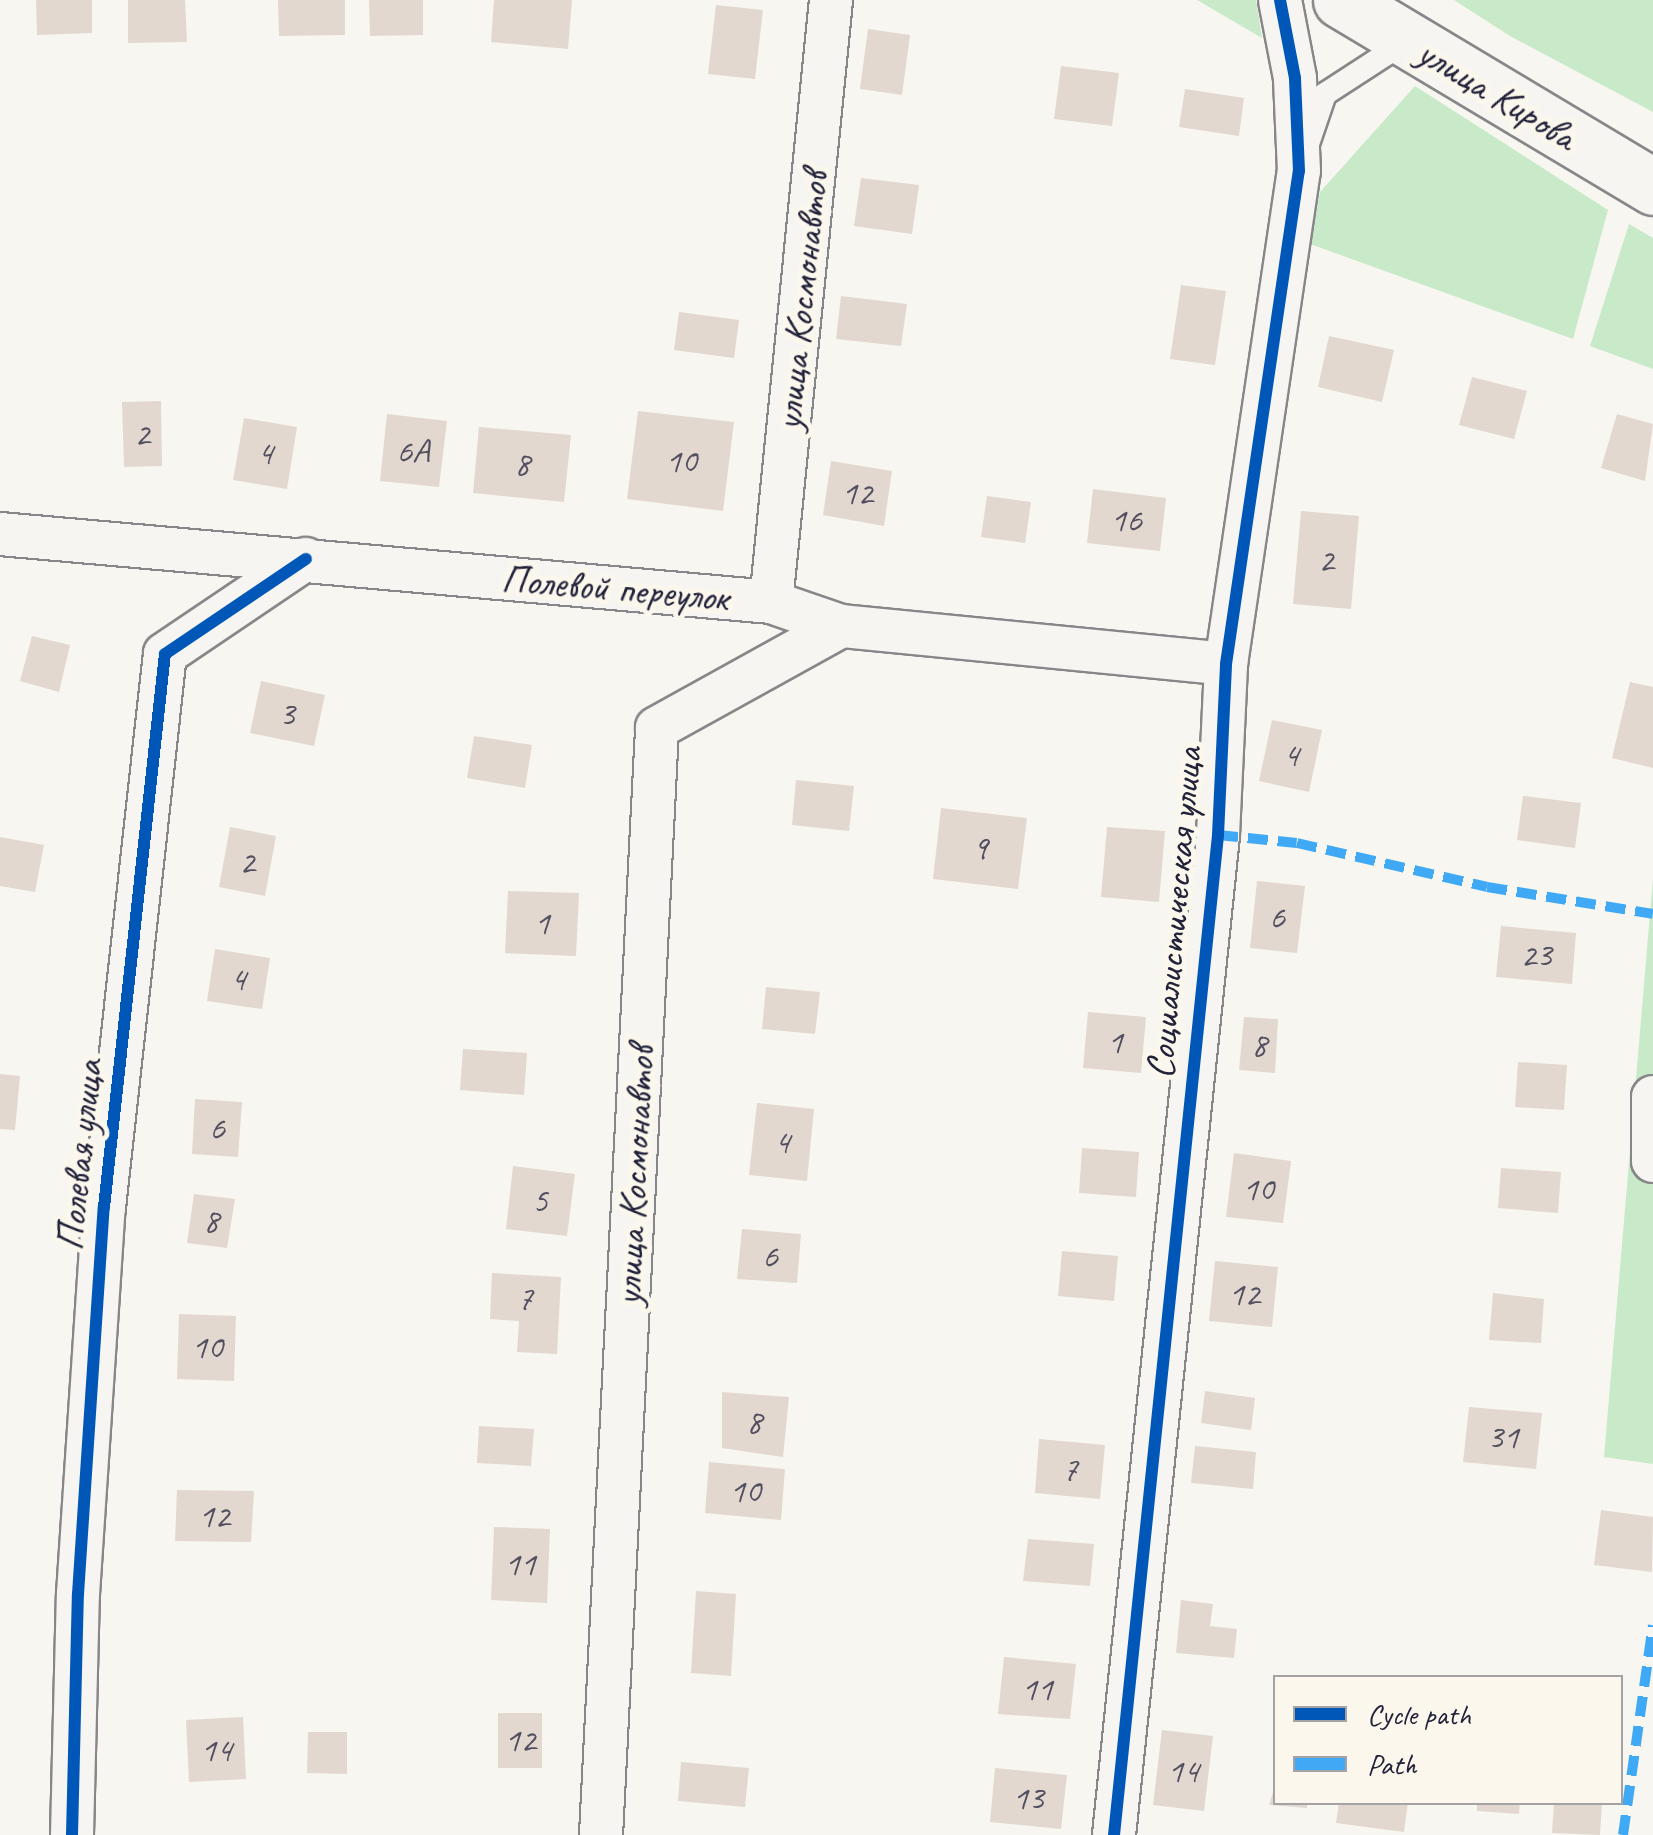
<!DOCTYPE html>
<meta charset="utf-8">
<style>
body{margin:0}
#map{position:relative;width:1653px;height:1835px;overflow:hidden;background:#f8f6f0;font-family:Caveat,sans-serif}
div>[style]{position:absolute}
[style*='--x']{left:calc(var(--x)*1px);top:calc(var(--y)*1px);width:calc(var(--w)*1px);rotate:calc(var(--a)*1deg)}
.green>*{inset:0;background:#c9eac9}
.building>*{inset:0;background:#e2d8cf}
.roads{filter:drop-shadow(2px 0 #878688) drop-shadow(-2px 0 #878688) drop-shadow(0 2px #878688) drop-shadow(0 -2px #878688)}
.service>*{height:22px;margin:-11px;padding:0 11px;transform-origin:11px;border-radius:11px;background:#f6f5f1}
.minor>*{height:42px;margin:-21px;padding:0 21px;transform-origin:21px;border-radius:21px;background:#f6f5f1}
.secondary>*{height:55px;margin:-27.5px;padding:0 27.5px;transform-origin:27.5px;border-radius:27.5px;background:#f6f5f1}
.quiet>*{height:10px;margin-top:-5px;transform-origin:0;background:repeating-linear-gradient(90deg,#3fa9f5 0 20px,transparent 0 30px)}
.cycleway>*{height:12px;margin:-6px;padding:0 6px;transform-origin:6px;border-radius:6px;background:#0057b8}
span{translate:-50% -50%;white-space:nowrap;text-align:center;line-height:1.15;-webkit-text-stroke:10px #fbf7ec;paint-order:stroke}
.number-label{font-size:35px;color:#525060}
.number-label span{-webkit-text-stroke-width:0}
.street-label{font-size:40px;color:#22223b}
.legend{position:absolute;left:1273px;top:1675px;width:350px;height:130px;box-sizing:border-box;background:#fbf7ec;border:2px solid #a4a2a5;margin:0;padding:12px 18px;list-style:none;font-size:30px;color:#22223b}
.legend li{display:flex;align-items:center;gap:20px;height:50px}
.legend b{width:50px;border:2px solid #a4a2a5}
</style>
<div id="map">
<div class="green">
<div style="clip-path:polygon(1197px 0,1256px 0,1262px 38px)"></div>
<div style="clip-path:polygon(1454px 0,1653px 0,1653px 112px,1510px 36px)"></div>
<div style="clip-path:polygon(1415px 86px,1608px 210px,1573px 339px,1310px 244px,1320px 192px)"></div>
<div style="clip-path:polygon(1629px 224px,1653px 238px,1653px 369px,1590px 346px)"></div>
<div style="clip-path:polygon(1653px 878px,1653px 1464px,1604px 1457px)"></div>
</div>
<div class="building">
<div style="clip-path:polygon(36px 0,92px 0,92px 33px,37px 35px)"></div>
<div style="clip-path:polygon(128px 0,185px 0,187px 42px,128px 43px)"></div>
<div style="clip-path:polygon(278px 0,345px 0,345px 35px,279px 36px)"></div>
<div style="clip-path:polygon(369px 0,423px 0,423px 35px,370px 36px)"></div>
<div style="clip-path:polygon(494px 0,572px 0,568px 49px,491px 42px)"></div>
<div style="clip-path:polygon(716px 5px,763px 10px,755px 79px,708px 74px)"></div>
<div style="clip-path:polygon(868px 29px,910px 35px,902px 95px,860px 89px)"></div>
<div style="clip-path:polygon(1061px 66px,1119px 73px,1112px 126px,1054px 119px)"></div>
<div style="clip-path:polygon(1185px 89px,1244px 98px,1239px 136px,1179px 127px)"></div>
<div style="clip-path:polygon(861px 178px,919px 185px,912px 234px,854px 226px)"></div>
<div style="clip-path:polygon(1181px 285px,1226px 291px,1215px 365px,1170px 359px)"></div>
<div style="clip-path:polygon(841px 296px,907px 304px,901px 346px,836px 339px)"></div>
<div style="clip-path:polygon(679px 312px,739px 320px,734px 358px,674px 350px)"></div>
<div style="clip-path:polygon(1329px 336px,1394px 350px,1382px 402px,1318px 387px)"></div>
<div style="clip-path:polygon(1472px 377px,1527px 391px,1514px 439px,1459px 425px)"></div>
<div style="clip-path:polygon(161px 401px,162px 466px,124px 467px,122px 402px)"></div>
<div style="clip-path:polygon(638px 411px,734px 422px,723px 511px,627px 499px)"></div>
<div style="clip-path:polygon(387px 414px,447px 421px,439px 487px,380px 481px)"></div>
<div style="clip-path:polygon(1617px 414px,1653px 424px,1645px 481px,1601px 468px)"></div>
<div style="clip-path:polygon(244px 418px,297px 427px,287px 489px,233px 480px)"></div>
<div style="clip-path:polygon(479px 427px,571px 435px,564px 502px,473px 493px)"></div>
<div style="clip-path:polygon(831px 461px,892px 471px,884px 526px,823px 515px)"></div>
<div style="clip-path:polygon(1093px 489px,1166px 498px,1160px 551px,1087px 543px)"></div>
<div style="clip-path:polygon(987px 496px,1031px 502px,1025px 543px,981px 537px)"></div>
<div style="clip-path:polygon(1301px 511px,1359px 516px,1351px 609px,1293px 604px)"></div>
<div style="clip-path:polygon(32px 636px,70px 645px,59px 692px,20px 681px)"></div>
<div style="clip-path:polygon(261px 681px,325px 695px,314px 746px,250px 733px)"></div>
<div style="clip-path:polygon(1630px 682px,1653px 687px,1653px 768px,1612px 758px)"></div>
<div style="clip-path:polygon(1272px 720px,1322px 730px,1309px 792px,1259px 781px)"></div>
<div style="clip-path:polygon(474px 736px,532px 745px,525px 788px,467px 778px)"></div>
<div style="clip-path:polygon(796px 780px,854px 786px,849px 831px,792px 825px)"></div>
<div style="clip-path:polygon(1523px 796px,1581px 803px,1575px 848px,1517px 840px)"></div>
<div style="clip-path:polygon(941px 808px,1027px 818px,1018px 889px,933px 879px)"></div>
<div style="clip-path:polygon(230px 827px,276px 836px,265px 896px,219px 887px)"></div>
<div style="clip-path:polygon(1107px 827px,1165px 831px,1159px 902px,1101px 897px)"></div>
<div style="clip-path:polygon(0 837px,44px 845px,35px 892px,0 886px)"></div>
<div style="clip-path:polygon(1257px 881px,1305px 886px,1297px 953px,1250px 948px)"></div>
<div style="clip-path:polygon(508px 891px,579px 893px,576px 956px,505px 953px)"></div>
<div style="clip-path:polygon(1501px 926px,1576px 933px,1572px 984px,1496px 977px)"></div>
<div style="clip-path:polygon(215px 949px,270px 958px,262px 1009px,207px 1001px)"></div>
<div style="clip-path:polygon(766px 987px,820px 992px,815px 1034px,762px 1029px)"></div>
<div style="clip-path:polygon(1088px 1012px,1146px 1017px,1141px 1073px,1083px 1068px)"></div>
<div style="clip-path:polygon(1244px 1017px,1278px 1019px,1275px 1073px,1239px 1070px)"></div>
<div style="clip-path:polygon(463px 1049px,527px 1053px,524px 1095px,460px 1090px)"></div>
<div style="clip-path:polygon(1518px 1062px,1567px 1065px,1564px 1110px,1515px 1107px)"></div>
<div style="clip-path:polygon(0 1074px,20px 1076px,15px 1130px,0 1129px)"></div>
<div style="clip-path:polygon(195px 1099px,242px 1102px,238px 1157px,192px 1154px)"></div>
<div style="clip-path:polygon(757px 1103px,814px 1109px,807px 1181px,749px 1175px)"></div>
<div style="clip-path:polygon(1082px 1148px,1139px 1152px,1136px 1197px,1079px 1193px)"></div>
<div style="clip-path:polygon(1234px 1153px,1291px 1161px,1283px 1223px,1226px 1217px)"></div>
<div style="clip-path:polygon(513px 1166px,575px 1174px,567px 1236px,506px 1229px)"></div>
<div style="clip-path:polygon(1501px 1168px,1561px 1172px,1558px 1213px,1498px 1208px)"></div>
<div style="clip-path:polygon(194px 1194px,235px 1199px,227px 1248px,187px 1243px)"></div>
<div style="clip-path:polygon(742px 1229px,801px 1234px,797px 1283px,737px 1279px)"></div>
<div style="clip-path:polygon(1062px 1251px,1118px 1256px,1114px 1301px,1058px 1296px)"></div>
<div style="clip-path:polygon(1215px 1261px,1278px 1267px,1272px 1327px,1209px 1321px)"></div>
<div style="clip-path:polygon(492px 1273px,561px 1277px,557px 1354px,517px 1352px,519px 1321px,490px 1319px)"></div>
<div style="clip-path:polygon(1493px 1293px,1544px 1299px,1541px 1343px,1489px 1340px)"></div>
<div style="clip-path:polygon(179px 1314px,236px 1316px,234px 1381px,177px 1379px)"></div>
<div style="clip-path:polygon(1205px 1391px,1255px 1398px,1251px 1430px,1201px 1423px)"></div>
<div style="clip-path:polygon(722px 1392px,789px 1397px,783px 1457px,722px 1448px)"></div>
<div style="clip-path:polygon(1469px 1407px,1542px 1413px,1536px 1469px,1463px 1462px)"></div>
<div style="clip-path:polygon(479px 1426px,534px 1429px,531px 1466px,477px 1463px)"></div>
<div style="clip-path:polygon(1039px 1439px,1105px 1445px,1100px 1499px,1035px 1493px)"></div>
<div style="clip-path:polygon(1195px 1446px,1256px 1452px,1253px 1489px,1191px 1483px)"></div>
<div style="clip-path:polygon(709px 1462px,785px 1469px,781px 1520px,705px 1513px)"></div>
<div style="clip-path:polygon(177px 1490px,254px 1491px,251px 1542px,175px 1541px)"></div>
<div style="clip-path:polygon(1601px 1510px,1653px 1517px,1652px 1572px,1594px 1565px)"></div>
<div style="clip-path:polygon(494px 1527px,550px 1529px,547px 1603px,491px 1600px)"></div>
<div style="clip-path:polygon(1028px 1539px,1094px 1544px,1090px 1586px,1023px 1581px)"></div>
<div style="clip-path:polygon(696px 1591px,736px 1594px,731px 1676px,691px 1673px)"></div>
<div style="clip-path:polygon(1181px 1600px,1213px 1604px,1210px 1626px,1237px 1629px,1234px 1658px,1176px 1653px)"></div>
<div style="clip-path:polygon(1004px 1657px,1076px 1664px,1070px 1719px,998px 1714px)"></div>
<div style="clip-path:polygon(498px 1713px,542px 1713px,542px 1768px,498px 1768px)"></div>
<div style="clip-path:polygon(243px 1717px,246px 1779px,189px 1782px,186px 1720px)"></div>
<div style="clip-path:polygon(1162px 1730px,1213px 1736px,1204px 1811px,1153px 1805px)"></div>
<div style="clip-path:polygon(308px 1732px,347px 1732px,347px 1774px,307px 1773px)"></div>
<div style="clip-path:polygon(681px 1762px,749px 1768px,745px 1807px,678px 1801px)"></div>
<div style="clip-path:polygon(995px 1768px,1067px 1775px,1061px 1829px,990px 1822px)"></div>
<div style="clip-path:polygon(1273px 1792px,1276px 1802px,1307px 1802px,1307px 1808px,1269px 1805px)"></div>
<div style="clip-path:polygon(1339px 1802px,1408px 1802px,1404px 1832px,1336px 1823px)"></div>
<div style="clip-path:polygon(1477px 1802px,1520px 1802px,1519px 1814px,1477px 1811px)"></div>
<div style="clip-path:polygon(1554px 1802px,1602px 1802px,1600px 1835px,1552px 1833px)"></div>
</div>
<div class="roads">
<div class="service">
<div style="--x:1308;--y:144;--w:53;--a:-71.2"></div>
<div style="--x:1325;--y:94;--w:95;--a:-33"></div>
</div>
<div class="minor">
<div style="--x:0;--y:534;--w:774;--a:5.04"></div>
<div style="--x:771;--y:602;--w:74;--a:18.9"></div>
<div style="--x:841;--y:626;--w:387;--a:5.6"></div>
<div style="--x:771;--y:602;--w:605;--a:-84.31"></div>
<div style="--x:1653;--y:1097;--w:64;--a:90"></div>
<div style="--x:72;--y:1835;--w:241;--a:-88.6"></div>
<div style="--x:78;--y:1594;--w:388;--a:-86.2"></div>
<div style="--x:104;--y:1207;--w:556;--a:-83.71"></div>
<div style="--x:165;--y:654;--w:170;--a:-34"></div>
<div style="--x:601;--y:1835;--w:1108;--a:-87.1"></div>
<div style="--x:657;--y:728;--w:210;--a:-29"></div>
<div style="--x:1114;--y:1835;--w:1005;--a:-84.06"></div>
<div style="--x:1218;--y:835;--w:171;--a:-87.3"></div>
<div style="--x:1226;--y:664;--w:498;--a:-81.6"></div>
<div style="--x:1299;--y:171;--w:93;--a:-92.5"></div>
<div style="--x:1295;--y:78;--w:79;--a:-100.9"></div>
</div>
<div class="secondary">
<div style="--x:1341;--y:0;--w:364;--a:30.9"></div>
</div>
</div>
<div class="quiet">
<div style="--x:1218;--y:835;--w:79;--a:5.8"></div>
<div style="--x:1297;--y:843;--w:195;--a:13"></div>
<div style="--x:1487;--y:887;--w:168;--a:9.2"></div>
<div style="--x:1623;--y:1835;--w:212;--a:-81.9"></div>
</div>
<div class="cycleway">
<div style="--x:72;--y:1835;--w:241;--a:-88.6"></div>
<div style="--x:78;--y:1594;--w:388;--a:-86.2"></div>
<div style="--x:104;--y:1207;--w:556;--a:-83.71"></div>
<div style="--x:165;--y:654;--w:170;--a:-34"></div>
<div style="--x:1114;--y:1835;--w:1005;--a:-84.06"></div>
<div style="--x:1218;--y:835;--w:171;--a:-87.3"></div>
<div style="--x:1226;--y:664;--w:498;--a:-81.6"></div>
<div style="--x:1299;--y:171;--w:93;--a:-92.5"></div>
<div style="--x:1295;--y:78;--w:79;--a:-100.9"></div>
</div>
<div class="number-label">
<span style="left:142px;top:434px">2</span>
<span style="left:413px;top:451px">6А</span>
<span style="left:265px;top:453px">4</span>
<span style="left:681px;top:461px">10</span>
<span style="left:522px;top:464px">8</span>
<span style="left:857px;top:493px">12</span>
<span style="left:1126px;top:520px">16</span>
<span style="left:1326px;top:560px">2</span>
<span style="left:287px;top:714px">3</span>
<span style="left:1291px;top:755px">4</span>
<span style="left:980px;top:848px">9</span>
<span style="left:247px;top:862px">2</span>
<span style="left:1277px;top:917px">6</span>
<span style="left:542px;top:923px">1</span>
<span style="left:1536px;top:955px">23</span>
<span style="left:238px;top:979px">4</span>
<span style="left:1115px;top:1042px">1</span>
<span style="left:1259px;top:1045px">8</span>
<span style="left:217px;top:1128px">6</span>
<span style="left:782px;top:1142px">4</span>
<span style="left:1258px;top:1189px">10</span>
<span style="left:540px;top:1201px">5</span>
<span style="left:211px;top:1221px">8</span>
<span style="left:770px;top:1256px">6</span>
<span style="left:1244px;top:1294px">12</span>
<span style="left:525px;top:1298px">7</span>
<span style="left:207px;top:1347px">10</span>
<span style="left:754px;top:1422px">8</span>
<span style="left:1503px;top:1437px">31</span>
<span style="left:1070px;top:1469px">7</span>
<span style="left:745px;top:1491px">10</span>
<span style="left:214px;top:1516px">12</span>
<span style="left:520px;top:1564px">11</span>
<span style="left:1037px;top:1689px">11</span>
<span style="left:520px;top:1740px">12</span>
<span style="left:216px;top:1750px">14</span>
<span style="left:1183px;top:1771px">14</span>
<span style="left:1028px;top:1798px">13</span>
</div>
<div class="street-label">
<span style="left:1497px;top:94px;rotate:31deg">улица Кирова</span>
<span style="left:801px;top:301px;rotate:-84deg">улица Космонавтов</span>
<span style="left:615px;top:588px;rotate:5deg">Полевой переулок</span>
<span style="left:1174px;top:913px;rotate:-85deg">Социалистическая улица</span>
<span style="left:79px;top:1155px;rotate:-84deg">Полевая улица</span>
<span style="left:634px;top:1176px;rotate:-87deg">улица Космонавтов</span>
</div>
<ul class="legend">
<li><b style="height:12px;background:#0057b8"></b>Cycle path</li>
<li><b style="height:12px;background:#3fa9f5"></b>Path</li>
</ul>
</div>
